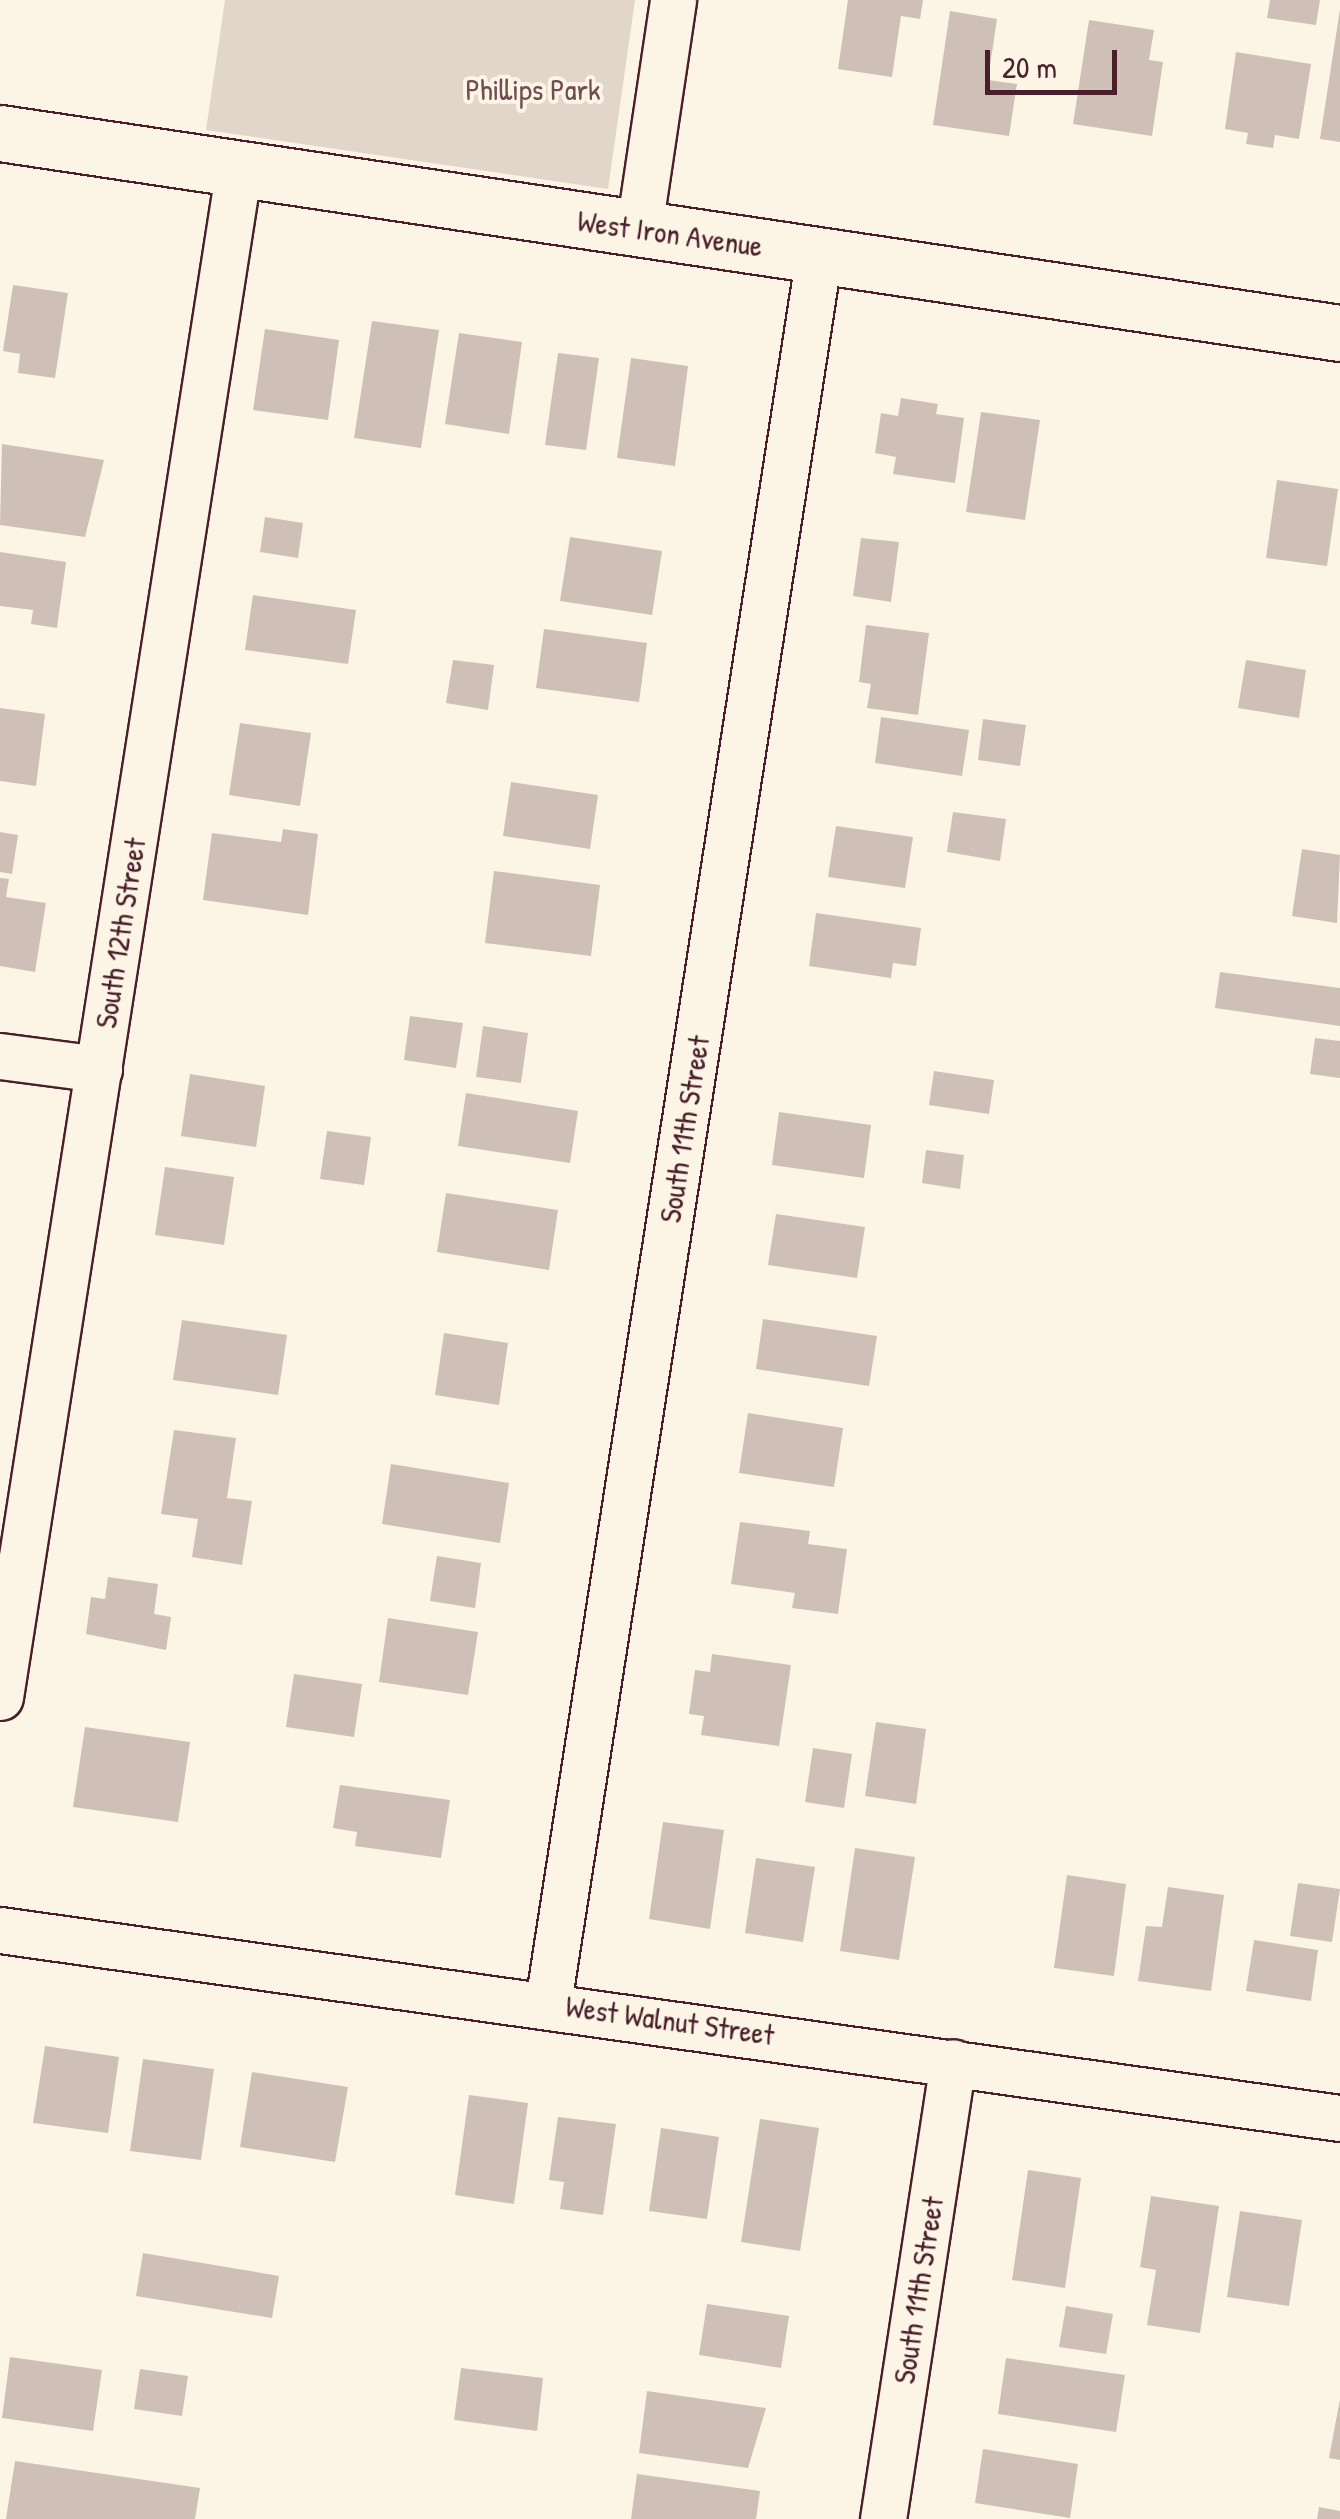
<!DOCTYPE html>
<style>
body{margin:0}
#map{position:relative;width:1340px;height:2519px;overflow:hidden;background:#fcf5e5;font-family:"Patrick Hand",sans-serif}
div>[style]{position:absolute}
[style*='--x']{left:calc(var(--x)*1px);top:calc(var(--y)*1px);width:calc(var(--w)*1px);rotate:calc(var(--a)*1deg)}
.green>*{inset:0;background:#e2d5ca}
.building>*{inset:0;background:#cfc0b7}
.roads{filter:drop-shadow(2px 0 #4a1f2b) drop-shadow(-2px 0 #4a1f2b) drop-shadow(0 2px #4a1f2b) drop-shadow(0 -2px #4a1f2b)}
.minor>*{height:45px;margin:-22.5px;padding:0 22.5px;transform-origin:22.5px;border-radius:22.5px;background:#fcf5e5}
.tertiary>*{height:55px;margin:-27.5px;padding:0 27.5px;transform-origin:27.5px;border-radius:27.5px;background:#fcf5e5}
span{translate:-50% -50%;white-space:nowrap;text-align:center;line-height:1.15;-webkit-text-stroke:8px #fcf5e5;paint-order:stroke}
.park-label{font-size:30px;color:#704c53}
.street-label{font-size:30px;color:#4a1f2b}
.scale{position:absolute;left:985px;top:50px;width:132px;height:45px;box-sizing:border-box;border:5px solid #4a1f2b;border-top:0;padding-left:12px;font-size:30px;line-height:35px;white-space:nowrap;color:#4a1f2b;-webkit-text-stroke:8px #fcf5e5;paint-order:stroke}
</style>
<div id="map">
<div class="green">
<div style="clip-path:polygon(225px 0,635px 0,608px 189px,206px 130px)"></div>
</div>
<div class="building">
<div style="clip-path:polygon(848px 0,923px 0,920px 19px,901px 16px,892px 77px,838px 69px)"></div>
<div style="clip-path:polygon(1270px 0,1320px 0,1316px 25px,1267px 18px)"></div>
<div style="clip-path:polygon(1340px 9px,1340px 142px,1320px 139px)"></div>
<div style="clip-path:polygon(950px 11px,997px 19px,988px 80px,1017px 84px,1009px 136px,933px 125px)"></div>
<div style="clip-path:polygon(1089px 20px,1154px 30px,1149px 60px,1163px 62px,1152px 136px,1073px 124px)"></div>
<div style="clip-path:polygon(1236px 52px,1311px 64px,1299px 139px,1275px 135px,1273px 148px,1246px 144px,1248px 133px,1225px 129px)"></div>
<div style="clip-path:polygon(13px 285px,68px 293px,55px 378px,18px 373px,20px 354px,3px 351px)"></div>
<div style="clip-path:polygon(372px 321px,439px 330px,421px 448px,354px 438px)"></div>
<div style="clip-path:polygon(265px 329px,339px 340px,328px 420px,253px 410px)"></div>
<div style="clip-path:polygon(459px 333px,522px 342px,509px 434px,445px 424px)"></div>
<div style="clip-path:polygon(558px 353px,599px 358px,586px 450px,545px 445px)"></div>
<div style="clip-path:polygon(631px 358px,688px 366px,675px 466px,617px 458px)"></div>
<div style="clip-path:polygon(901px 398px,938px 404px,936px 414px,964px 418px,955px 483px,893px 474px,896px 457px,875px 453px,881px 413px,898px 416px)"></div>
<div style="clip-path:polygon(981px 412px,1040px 420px,1025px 520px,966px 512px)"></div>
<div style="clip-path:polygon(2px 444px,104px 460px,85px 537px,0 525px)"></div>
<div style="clip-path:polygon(1277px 480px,1338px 489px,1327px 566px,1266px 558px)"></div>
<div style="clip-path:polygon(265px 517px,303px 523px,298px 558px,260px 552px)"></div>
<div style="clip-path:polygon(570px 537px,662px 551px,652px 615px,560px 601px)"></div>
<div style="clip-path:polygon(861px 538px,899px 542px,891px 602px,853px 596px)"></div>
<div style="clip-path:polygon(0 552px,66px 562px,57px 628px,31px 624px,33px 610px,0 606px)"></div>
<div style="clip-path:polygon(253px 595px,356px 610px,348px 664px,245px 650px)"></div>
<div style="clip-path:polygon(866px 625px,929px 633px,918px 715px,867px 708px,871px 684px,859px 682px)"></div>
<div style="clip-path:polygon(544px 629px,647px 643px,639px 702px,536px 688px)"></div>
<div style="clip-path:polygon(453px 660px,494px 665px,488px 710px,446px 703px)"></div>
<div style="clip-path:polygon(1246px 660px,1306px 670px,1299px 718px,1238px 708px)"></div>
<div style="clip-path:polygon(0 708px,45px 714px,36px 786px,0 781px)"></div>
<div style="clip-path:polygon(881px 717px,969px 730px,962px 776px,875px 763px)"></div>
<div style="clip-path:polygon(983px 719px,1026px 725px,1020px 766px,978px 760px)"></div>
<div style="clip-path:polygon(240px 723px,311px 733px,300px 806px,229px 795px)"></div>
<div style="clip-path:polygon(511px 782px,598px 795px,590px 849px,503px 836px)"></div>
<div style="clip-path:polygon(953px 812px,1006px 819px,1000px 861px,947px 852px)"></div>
<div style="clip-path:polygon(836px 826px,913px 837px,905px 888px,828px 877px)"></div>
<div style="clip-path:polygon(283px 829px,318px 834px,308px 915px,203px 900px,212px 833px,281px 842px)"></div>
<div style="clip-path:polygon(0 832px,18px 835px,12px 874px,0 872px)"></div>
<div style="clip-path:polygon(1302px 849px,1340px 855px,1337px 923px,1292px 916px)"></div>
<div style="clip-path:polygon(494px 871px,600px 885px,591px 956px,485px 943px)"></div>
<div style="clip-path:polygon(0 878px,9px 879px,6px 897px,46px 903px,35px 972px,0 966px)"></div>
<div style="clip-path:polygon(816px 913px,921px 928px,916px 966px,893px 963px,891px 978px,809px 966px)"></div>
<div style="clip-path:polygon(1220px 972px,1340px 988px,1340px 1026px,1215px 1008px)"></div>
<div style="clip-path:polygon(410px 1016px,463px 1023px,456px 1068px,404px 1060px)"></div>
<div style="clip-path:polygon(483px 1026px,528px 1033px,521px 1083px,476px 1077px)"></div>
<div style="clip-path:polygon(1315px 1038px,1340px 1041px,1340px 1078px,1310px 1074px)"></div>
<div style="clip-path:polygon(934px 1071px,994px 1080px,989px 1114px,929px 1105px)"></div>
<div style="clip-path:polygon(190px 1074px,265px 1086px,256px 1147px,181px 1136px)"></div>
<div style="clip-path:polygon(466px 1093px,578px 1111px,570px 1163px,458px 1146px)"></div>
<div style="clip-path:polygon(779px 1112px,871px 1125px,864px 1178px,772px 1165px)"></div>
<div style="clip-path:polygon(327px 1131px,371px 1137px,364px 1185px,320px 1179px)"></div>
<div style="clip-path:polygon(926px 1150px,964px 1155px,960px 1189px,922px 1183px)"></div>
<div style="clip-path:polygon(165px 1167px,234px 1177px,224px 1245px,155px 1235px)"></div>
<div style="clip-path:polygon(446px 1193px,558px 1210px,549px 1270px,437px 1252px)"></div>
<div style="clip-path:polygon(776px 1214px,865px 1227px,857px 1278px,768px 1265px)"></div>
<div style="clip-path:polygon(763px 1319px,877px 1336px,869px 1386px,756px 1369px)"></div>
<div style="clip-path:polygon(182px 1320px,287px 1335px,278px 1395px,173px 1380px)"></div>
<div style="clip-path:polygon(444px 1333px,508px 1343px,499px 1405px,435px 1395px)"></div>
<div style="clip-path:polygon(748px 1413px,843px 1428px,834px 1487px,739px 1473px)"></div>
<div style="clip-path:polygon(174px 1430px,236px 1438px,227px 1498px,252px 1501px,242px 1565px,192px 1557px,198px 1519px,161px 1514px)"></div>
<div style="clip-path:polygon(391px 1464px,509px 1483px,500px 1543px,382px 1524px)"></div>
<div style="clip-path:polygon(740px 1522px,810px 1531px,808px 1544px,847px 1549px,838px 1614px,792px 1608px,795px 1593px,731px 1584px)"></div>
<div style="clip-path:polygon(437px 1556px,481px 1563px,475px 1608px,430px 1601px)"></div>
<div style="clip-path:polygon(108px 1577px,158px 1584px,154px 1614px,171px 1617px,166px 1650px,86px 1634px,91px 1597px,105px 1599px)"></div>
<div style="clip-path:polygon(388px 1618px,478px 1632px,468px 1695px,379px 1682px)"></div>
<div style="clip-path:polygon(712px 1654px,791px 1665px,779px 1746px,701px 1735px,704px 1716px,689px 1714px,695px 1670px,710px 1672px)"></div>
<div style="clip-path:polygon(294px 1674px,362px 1684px,354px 1737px,286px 1727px)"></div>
<div style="clip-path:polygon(876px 1722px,926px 1729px,916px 1804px,865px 1796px)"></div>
<div style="clip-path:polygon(85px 1727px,190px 1742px,178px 1822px,73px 1807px)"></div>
<div style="clip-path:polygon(813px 1748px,852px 1754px,844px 1808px,805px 1802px)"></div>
<div style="clip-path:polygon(340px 1785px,450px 1800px,441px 1858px,355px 1846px,357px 1832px,333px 1828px)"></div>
<div style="clip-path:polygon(663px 1822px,724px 1830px,710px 1929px,649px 1919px)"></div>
<div style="clip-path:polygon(855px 1848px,915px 1857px,899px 1960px,840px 1951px)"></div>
<div style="clip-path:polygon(756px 1858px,815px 1867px,803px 1942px,745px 1933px)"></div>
<div style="clip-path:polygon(1067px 1875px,1126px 1884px,1114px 1976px,1054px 1968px)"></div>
<div style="clip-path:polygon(1298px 1883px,1340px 1889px,1332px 1942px,1290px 1936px)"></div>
<div style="clip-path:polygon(1168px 1887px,1224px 1895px,1211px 1991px,1138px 1981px,1146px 1926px,1162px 1927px)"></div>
<div style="clip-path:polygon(1254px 1940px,1318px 1950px,1311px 2001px,1246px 1991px)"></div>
<div style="clip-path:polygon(45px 2046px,119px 2057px,108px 2133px,33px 2123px)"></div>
<div style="clip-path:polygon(143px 2059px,214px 2069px,201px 2160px,130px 2151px)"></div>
<div style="clip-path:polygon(252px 2072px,348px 2087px,335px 2162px,240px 2147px)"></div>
<div style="clip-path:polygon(469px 2095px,528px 2103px,514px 2204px,455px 2195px)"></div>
<div style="clip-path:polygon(558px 2117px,616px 2124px,603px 2215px,560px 2209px,564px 2182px,549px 2180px)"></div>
<div style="clip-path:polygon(760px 2119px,819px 2128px,800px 2251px,741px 2242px)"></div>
<div style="clip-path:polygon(661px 2128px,719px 2137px,707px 2219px,649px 2211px)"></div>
<div style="clip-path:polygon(1028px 2170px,1081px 2178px,1065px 2288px,1012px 2280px)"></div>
<div style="clip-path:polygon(1151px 2196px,1219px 2206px,1200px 2333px,1147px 2325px,1156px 2270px,1140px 2267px)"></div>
<div style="clip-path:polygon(1240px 2211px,1302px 2220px,1289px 2306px,1227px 2297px)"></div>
<div style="clip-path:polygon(143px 2253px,279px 2276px,272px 2318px,136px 2296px)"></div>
<div style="clip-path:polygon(707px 2304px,789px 2316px,781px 2368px,699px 2355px)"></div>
<div style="clip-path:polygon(1066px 2306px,1113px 2314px,1106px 2354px,1059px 2347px)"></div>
<div style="clip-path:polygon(10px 2357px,102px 2370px,93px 2431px,2px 2418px)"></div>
<div style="clip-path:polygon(1006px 2358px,1125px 2375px,1116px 2432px,998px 2414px)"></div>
<div style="clip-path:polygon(461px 2368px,543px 2378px,537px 2431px,454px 2420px)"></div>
<div style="clip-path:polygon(140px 2369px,188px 2376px,182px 2416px,134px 2409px)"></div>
<div style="clip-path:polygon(647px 2391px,766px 2408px,748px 2468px,639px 2453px)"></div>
<div style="clip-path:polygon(1340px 2399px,1340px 2460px,1329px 2458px)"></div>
<div style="clip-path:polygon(983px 2449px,1078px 2464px,1070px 2518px,975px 2503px)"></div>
<div style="clip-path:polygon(15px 2461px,200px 2488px,195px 2519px,6px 2519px)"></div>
<div style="clip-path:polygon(637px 2474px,760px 2491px,756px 2519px,631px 2519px)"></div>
<div style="clip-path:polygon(1319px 2507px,1340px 2511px,1340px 2519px,1317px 2519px)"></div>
</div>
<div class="roads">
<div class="minor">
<div style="--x:639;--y:228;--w:231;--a:-81.5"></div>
<div style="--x:0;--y:1056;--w:100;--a:7.5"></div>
<div style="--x:0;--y:1697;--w:1548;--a:-81.12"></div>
<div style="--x:0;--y:1930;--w:1353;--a:7.99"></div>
<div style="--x:548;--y:2003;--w:1769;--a:-81.19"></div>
<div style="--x:883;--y:2519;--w:462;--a:-81.3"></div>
</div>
<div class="tertiary">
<div style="--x:0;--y:133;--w:1355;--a:8.49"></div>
</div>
</div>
<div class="park-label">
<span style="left:533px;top:89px">Phillips Park</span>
</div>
<div class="street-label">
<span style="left:670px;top:233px;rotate:8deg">West Iron Avenue</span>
<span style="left:120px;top:933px;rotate:-81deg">South 12th Street</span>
<span style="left:684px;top:1129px;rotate:-81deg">South 11th Street</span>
<span style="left:670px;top:2020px;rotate:8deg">West Walnut Street</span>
<span style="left:918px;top:2290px;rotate:-81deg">South 11th Street</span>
</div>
<div class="scale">20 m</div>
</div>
